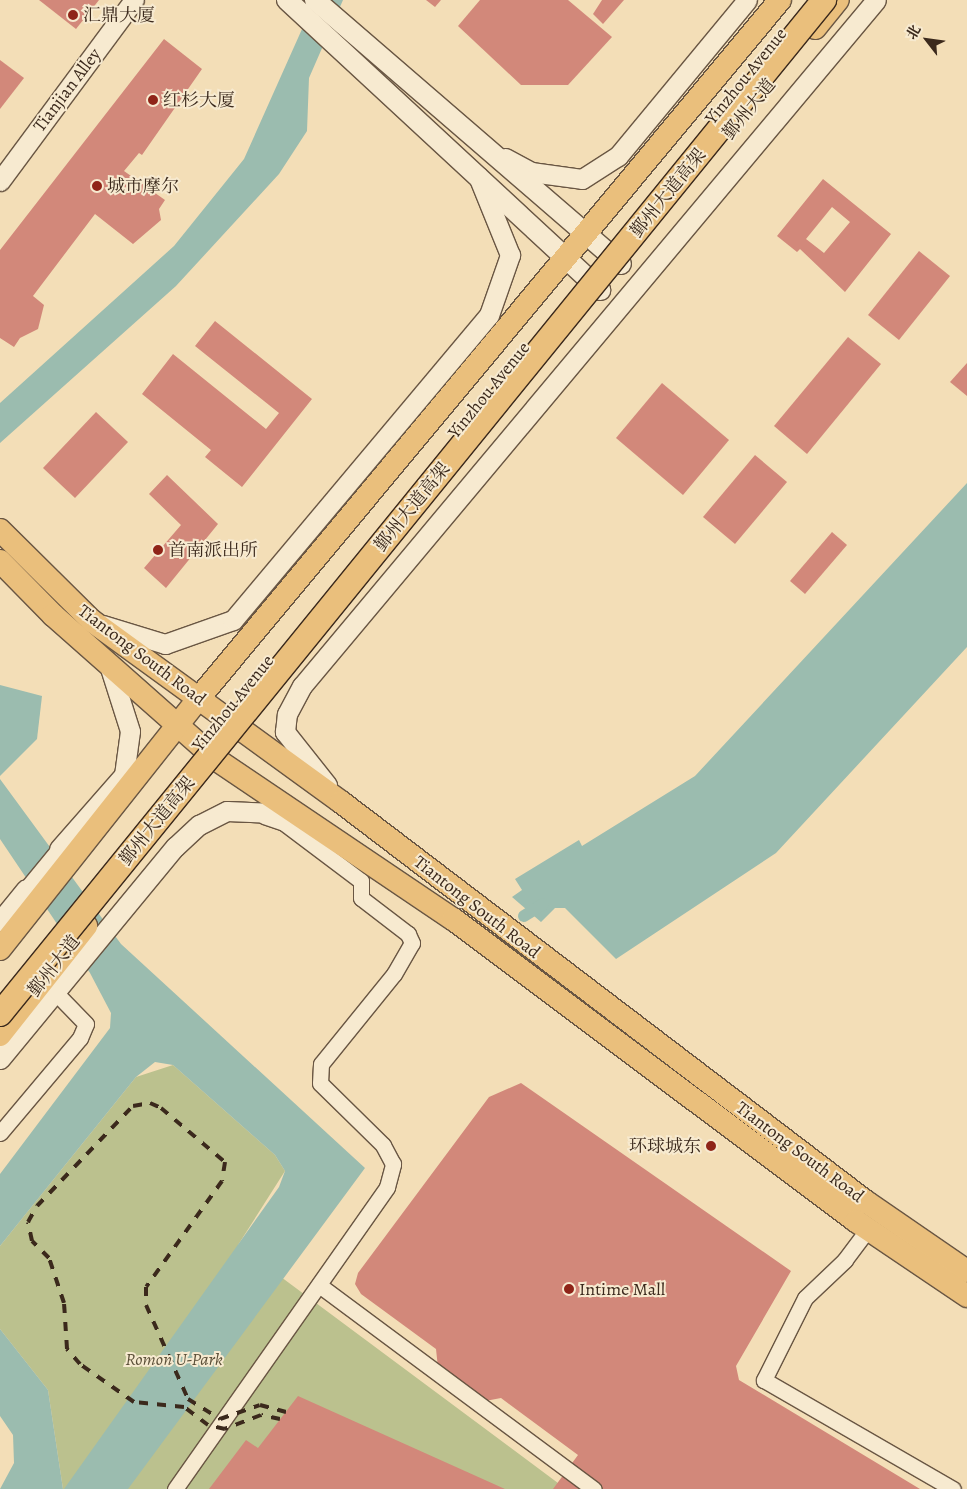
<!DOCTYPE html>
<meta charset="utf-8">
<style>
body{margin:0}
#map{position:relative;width:967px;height:1489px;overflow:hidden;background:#f3deb7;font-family:Alegreya,"Noto Serif SC",serif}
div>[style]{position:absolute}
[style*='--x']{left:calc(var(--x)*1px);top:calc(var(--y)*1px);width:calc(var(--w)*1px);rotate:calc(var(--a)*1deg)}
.green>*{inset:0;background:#bbc18e}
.water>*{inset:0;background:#9bbcaf}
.canal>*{height:12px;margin:-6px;padding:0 6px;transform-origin:6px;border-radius:6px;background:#9bbcaf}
.building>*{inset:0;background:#d2887a}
.roads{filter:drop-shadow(1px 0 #695643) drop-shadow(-1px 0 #695643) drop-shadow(0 1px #695643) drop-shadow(0 -1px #695643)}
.minor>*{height:15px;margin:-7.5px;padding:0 7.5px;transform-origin:7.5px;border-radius:7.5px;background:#f7ead0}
.tertiary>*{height:19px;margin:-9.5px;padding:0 9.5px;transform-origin:9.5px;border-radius:9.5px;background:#f7ead0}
.secondary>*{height:20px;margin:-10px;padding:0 10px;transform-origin:10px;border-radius:10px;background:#f7ead0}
.primary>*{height:22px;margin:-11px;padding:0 11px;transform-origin:11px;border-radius:11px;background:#eabf7c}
.rail>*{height:4px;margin-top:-2px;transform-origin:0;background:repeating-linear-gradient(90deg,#3b291c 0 9px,transparent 0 18px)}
.bridges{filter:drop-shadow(1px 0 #3b291c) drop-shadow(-1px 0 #3b291c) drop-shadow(0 1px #3b291c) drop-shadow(0 -1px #3b291c)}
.trunk-bridge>*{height:24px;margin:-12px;padding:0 12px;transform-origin:12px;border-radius:12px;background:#eabf7c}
.dots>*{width:14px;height:14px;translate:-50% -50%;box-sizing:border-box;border:2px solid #f7ead0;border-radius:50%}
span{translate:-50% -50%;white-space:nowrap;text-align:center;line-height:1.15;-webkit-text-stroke:4px #f7ead0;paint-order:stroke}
.poi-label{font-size:18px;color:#3b291c}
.left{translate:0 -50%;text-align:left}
.right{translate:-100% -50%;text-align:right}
.street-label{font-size:18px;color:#3b291c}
.park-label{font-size:18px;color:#5b4f38;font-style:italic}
.north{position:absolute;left:902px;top:15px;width:50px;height:50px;-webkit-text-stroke:4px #f7ead0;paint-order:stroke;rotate:300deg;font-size:14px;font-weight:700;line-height:20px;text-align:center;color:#3b291c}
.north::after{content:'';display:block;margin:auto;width:18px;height:22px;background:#3b291c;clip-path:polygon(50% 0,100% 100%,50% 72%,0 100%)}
</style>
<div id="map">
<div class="green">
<div style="clip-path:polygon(173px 1065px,275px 1155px,285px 1171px,238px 1245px,566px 1489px,63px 1489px,48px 1390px,0 1329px,0 1246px,136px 1077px)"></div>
</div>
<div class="water">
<div style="clip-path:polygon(315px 0,343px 0,309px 78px,307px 131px,279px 174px,176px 286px,0 443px,0 403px,174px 246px,244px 159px)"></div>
<div style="clip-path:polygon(967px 483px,967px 647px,776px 853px,616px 959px,565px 908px,555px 908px,541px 922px,512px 897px,522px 890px,515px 879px,579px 840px,582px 846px,695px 776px)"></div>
<div style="clip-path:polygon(0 685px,42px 696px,37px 739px,0 776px)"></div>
<div style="clip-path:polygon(0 779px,121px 944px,365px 1168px,128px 1489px,64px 1489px,279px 1187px,285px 1171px,275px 1155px,173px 1065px,155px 1062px,136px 1077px,0 1246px,0 1174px,110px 1028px,111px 1013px,90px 973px,0 839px)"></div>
<div style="clip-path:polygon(0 1329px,48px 1390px,63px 1489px,0 1489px,14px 1463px,13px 1435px,0 1416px)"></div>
</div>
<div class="canal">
<div style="--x:524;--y:916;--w:22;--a:-32"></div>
</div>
<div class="building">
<div style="clip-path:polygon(39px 0,99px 0,76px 29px)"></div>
<div style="clip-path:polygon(426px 0,441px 0,435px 7px)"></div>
<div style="clip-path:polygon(480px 0,568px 0,612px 37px,568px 85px,521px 85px,458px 26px)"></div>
<div style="clip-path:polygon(602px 0,624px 0,603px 24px,593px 14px)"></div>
<div style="clip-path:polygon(164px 39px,202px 69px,142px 155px,139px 153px,124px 171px,165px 200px,159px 209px,161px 220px,133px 244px,95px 214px,33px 296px,44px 305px,38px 329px,20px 338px,14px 347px,0 338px,0 250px)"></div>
<div style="clip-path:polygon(0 60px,24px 78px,0 109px)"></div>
<div style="clip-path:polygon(evenodd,823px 179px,891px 234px,845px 292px,800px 249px,797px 252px,777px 236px,823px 179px,832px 207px,850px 222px,824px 253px,806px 239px,832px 207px)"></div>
<div style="clip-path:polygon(919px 251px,950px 276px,899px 340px,868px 315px)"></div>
<div style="clip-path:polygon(215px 321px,312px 399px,242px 487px,205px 457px,211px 450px,142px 394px,173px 354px,266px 429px,279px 413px,195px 346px)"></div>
<div style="clip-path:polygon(848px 337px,881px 364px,807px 454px,774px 426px)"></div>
<div style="clip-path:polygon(967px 363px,967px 396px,950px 382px)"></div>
<div style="clip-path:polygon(662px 383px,729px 440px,683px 495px,616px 438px)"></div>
<div style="clip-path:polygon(96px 412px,128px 442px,75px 498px,43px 468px)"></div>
<div style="clip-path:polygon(755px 455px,787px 482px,735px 544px,703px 517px)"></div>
<div style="clip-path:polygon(167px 475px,218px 524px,166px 588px,144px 568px,181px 525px,149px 494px)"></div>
<div style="clip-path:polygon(832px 532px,847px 545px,805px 594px,790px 581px)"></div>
<div style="clip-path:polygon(521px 1083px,791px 1271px,736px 1366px,739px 1380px,920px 1489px,553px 1489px,578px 1455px,501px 1398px,480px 1402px,438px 1368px,436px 1349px,361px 1294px,355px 1284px,358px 1273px,489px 1097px)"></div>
<div style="clip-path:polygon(298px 1396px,505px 1489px,209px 1489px,246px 1440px,258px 1448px)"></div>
</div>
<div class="roads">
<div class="minor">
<div style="--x:26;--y:889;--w:52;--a:-50.5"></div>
<div style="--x:0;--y:1133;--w:124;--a:-49.9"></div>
<div style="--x:80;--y:1038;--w:15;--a:-67"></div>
<div style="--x:86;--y:1024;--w:45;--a:-134.1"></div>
<div style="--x:868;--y:1229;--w:39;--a:127"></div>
<div style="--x:845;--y:1260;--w:55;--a:136.5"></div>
<div style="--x:805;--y:1298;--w:92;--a:116.6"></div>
<div style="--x:764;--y:1380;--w:218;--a:30"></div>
<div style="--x:319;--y:1285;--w:342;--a:36.6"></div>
<div style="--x:175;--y:1489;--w:369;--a:-54.9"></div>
<div style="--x:387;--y:1187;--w:24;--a:-75"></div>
<div style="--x:393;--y:1164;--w:21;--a:-118"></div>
<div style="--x:383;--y:1145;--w:88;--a:-135.5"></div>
<div style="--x:320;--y:1083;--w:19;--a:-87"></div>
<div style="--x:321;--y:1064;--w:116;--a:-51"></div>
<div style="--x:394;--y:974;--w:36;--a:-60"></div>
<div style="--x:412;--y:943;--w:10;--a:-114"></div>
<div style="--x:408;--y:934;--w:59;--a:-142.5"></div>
<div style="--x:361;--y:898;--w:17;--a:-90"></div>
<div style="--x:361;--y:881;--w:96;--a:-143"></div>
<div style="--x:284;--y:823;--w:21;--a:-161"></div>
</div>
<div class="tertiary">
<div style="--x:505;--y:158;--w:30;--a:28"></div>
<div style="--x:531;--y:172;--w:51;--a:7.8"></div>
<div style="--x:582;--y:179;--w:43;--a:-32.6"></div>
<div style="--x:618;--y:156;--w:202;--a:-50.4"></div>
<div style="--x:0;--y:181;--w:225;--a:-53.5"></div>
<div style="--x:103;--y:625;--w:65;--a:17"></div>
<div style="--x:165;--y:644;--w:72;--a:-19.4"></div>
<div style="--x:233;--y:620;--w:398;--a:-50"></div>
<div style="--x:489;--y:315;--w:64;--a:-70.7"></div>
<div style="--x:510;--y:255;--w:85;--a:-112.1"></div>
<div style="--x:327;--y:785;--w:68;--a:-128.4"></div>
<div style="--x:285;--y:732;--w:18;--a:-84"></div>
<div style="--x:287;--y:714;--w:32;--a:-62"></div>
<div style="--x:302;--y:686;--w:894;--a:-50.08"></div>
<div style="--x:59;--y:849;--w:98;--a:-48.7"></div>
<div style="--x:124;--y:775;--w:44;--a:-82.2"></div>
<div style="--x:130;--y:731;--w:66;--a:-107.6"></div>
<div style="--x:0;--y:921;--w:41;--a:-50.9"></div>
<div style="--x:0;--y:1059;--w:275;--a:-50.5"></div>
<div style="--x:175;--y:847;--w:33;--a:-43"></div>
<div style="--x:199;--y:825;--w:31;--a:-27"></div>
<div style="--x:227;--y:811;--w:70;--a:2.5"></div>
</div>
<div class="secondary">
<div style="--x:287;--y:0;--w:427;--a:42.8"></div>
<div style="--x:315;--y:0;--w:404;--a:40.8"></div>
</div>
<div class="primary">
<div style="--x:815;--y:28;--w:36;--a:-51"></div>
<div style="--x:0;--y:530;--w:129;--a:44.7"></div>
<div style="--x:92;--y:621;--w:308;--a:36"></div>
<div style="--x:341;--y:802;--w:659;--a:37.29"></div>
<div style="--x:865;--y:1201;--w:124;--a:34.5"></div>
<div style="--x:0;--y:561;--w:76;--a:45.5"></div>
<div style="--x:53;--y:615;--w:219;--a:41.5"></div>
<div style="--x:217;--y:760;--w:285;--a:34"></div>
<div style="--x:453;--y:919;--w:504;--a:36.85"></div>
<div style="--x:856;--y:1221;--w:134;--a:34"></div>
<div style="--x:0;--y:949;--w:320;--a:-51.6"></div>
<div style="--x:199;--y:698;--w:908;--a:-50.23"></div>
<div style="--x:0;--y:1035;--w:139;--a:-51.7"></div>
</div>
</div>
<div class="rail">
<div style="--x:280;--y:1419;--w:19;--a:-168"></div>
<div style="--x:261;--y:1415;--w:39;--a:159"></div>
<div style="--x:225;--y:1429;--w:17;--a:-167"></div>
<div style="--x:208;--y:1425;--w:30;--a:-143"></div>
<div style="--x:184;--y:1407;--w:50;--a:-174.3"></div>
<div style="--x:134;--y:1402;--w:66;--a:-144.9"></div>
<div style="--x:80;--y:1364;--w:20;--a:-131"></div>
<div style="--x:67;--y:1349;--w:46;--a:-93.7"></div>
<div style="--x:64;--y:1303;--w:47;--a:-108.4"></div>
<div style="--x:49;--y:1258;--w:24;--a:-135"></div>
<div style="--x:32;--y:1241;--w:19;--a:-102"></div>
<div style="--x:28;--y:1222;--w:18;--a:-61"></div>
<div style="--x:37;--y:1206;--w:139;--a:-46.2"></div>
<div style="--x:133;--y:1106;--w:17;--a:-10"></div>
<div style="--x:150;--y:1103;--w:12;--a:24"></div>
<div style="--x:161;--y:1108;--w:84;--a:40.2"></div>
<div style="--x:225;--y:1162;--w:19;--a:99"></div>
<div style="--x:222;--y:1181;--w:130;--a:125.6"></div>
<div style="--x:146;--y:1287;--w:18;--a:90"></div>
<div style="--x:146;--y:1305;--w:103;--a:65.9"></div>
<div style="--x:188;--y:1399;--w:38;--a:32"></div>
<div style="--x:220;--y:1419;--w:42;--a:-19.3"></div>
<div style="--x:260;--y:1405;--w:27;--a:15"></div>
</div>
<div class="bridges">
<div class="trunk-bridge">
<div style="--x:0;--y:1014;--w:1307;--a:-50.9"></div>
</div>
</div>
<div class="dots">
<div style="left:73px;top:15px;background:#8f2418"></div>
<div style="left:153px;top:100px;background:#8f2418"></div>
<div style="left:97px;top:186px;background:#8f2418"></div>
<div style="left:158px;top:550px;background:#8f2418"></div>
<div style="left:711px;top:1146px;background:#8f2418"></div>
<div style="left:569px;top:1289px;background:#8f2418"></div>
</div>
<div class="poi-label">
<span class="left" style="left:83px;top:15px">汇鼎大厦</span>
<span class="left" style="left:163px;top:100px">红杉大厦</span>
<span class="left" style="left:107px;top:186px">城市摩尔</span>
<span class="left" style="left:168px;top:550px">首南派出所</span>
<span class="right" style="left:701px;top:1146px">环球城东</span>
<span class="left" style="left:579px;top:1289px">Intime Mall</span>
</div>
<div class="street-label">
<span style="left:746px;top:76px;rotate:-51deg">Yinzhou Avenue</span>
<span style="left:67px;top:90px;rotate:-53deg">Tianjian Alley</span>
<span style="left:749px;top:109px;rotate:-51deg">鄞州大道</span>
<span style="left:668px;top:193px;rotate:-51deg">鄞州大道高架</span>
<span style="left:489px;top:390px;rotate:-51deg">Yinzhou Avenue</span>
<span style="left:412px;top:507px;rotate:-51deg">鄞州大道高架</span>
<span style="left:142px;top:655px;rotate:37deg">Tiantong South Road</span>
<span style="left:233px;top:703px;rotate:-51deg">Yinzhou Avenue</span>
<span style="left:157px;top:821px;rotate:-51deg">鄞州大道高架</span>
<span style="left:477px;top:907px;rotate:38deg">Tiantong South Road</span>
<span style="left:54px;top:966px;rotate:-52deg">鄞州大道</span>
<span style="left:800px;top:1152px;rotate:37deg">Tiantong South Road</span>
</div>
<div class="park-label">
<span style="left:174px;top:1359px">Romon U-Park</span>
</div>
<div class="north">北</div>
</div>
